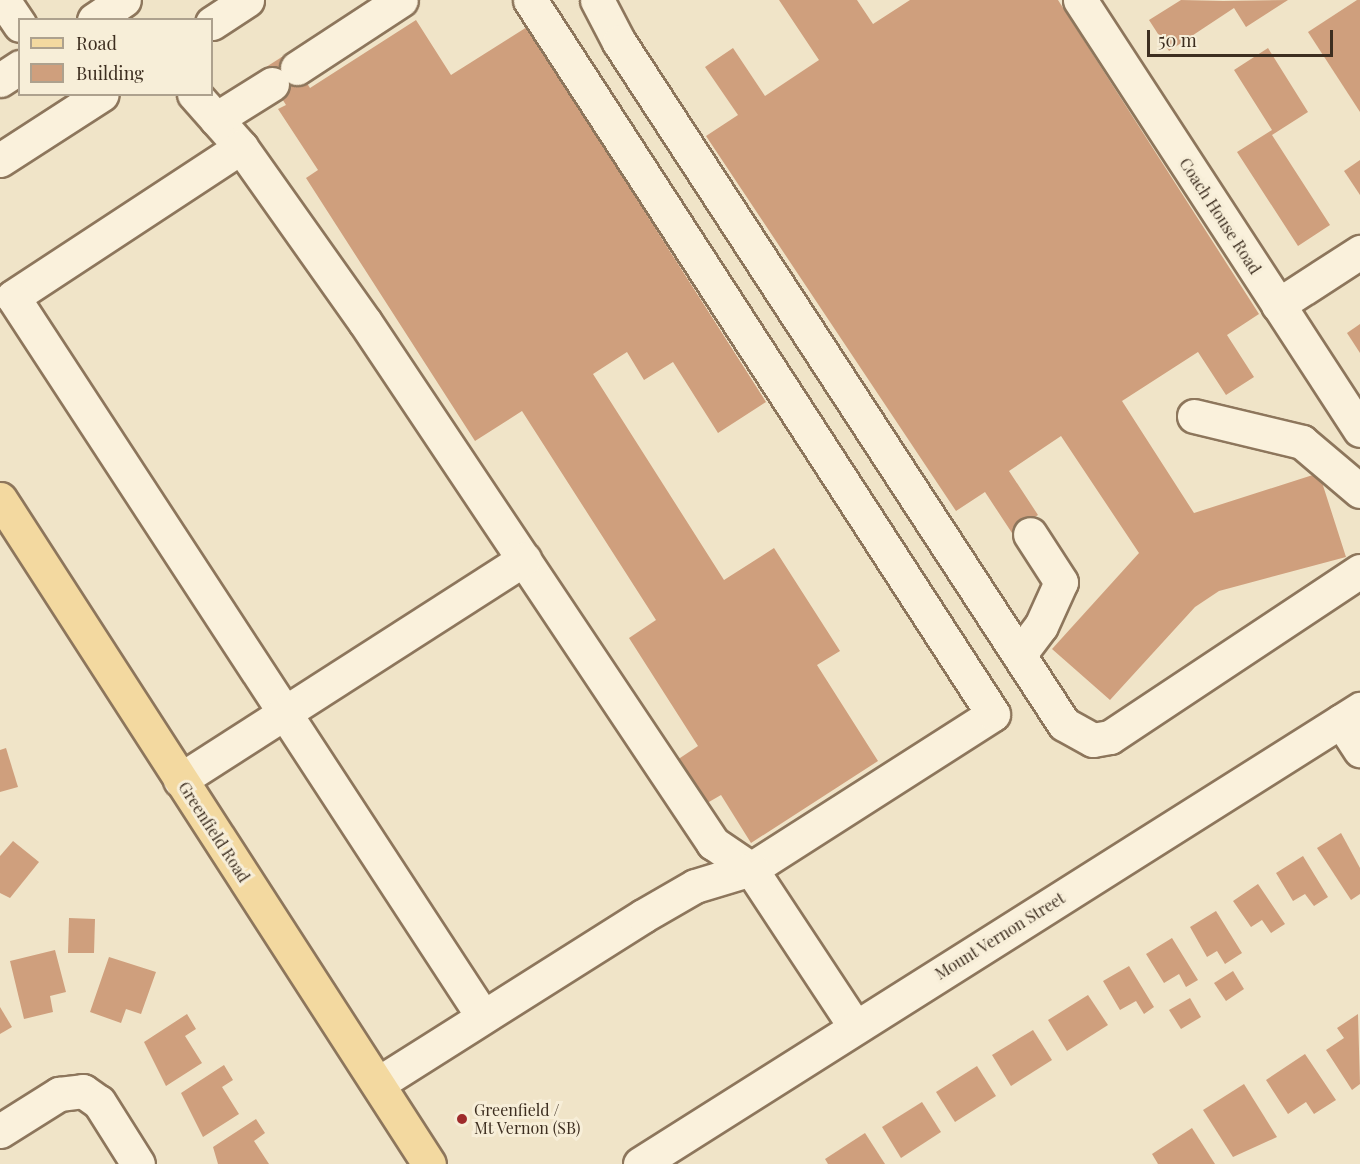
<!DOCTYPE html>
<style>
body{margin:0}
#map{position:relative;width:1360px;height:1164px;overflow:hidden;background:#f0e4c8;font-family:"Playfair Display",serif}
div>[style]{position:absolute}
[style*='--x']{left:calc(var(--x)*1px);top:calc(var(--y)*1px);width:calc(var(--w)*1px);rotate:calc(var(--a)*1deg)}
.building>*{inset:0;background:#cf9f7d}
.roads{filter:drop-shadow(2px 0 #8d765c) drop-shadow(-2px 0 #8d765c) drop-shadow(0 2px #8d765c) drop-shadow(0 -2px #8d765c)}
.minor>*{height:33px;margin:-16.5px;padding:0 16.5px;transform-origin:16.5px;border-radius:16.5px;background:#faf1dc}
.major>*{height:33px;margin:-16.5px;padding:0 16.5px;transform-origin:16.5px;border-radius:16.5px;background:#f3d9a0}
.dots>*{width:16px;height:16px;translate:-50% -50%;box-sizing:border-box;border:3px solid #f7eed8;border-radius:50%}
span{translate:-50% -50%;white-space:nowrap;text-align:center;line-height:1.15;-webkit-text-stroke:6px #f7eed8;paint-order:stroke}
.street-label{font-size:16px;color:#3d2e20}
.poi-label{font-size:16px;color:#3d2e20}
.left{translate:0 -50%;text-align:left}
.legend{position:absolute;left:18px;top:18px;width:195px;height:78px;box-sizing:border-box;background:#f7eed8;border:2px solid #ada18e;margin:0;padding:8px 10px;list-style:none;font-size:18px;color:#3d2e20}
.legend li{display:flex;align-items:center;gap:12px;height:30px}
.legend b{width:30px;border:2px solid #ada18e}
.scale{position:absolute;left:1147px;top:30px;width:186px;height:27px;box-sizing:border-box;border:3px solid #3d2e20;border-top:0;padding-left:8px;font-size:18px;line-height:21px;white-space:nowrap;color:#3d2e20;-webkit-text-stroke:4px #f7eed8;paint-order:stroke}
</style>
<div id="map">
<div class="building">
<div style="clip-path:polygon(779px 0,857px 0,873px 24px,910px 0,1058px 0,1259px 314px,1227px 335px,1254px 377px,1226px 395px,1198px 352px,1122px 401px,1194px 513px,1319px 473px,1346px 557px,1219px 591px,1195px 607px,1110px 700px,1052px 649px,1139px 553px,1061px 436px,1009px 471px,1038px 515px,1012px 533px,985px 492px,956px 511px,706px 136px,738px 115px,705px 67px,733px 48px,765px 96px,819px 60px)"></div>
<div style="clip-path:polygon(1181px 0,1223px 1px,1288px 0,1246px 27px,1234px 8px,1169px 51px,1149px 20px)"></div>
<div style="clip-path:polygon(1357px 0,1360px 0,1360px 112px,1308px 32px)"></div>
<div style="clip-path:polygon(416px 20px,451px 75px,527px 27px,766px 402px,718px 433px,673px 362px,644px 380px,627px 352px,593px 374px,724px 580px,774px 548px,840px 651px,817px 665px,878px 761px,751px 843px,721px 795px,702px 806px,674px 762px,698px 746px,629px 638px,656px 620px,522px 411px,475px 441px,306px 178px,318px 170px,278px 109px,286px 105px,263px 69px,288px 53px,310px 88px)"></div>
<div style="clip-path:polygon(1268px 48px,1308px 112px,1272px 135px,1330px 225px,1298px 246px,1237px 152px,1272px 130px,1234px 70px)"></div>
<div style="clip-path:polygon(1360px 160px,1360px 195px,1344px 171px)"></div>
<div style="clip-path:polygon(1360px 324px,1360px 353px,1347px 333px)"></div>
<div style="clip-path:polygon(6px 748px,18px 787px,0 792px,0 750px)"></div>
<div style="clip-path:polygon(1341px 833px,1360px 868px,1360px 894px,1351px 900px,1317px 848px)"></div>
<div style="clip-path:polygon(13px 841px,39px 862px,10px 898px,0 893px,0 856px)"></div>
<div style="clip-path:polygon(1303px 856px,1328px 897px,1314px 906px,1305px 894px,1293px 901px,1276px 873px)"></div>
<div style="clip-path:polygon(1258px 884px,1285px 924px,1271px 933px,1262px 920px,1251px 927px,1233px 901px)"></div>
<div style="clip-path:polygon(1216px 911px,1242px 953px,1225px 964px,1217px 951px,1207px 957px,1190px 927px)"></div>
<div style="clip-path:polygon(69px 918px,95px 919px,94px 953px,68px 953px)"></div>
<div style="clip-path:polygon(1172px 938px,1198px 980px,1186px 987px,1179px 974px,1164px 983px,1146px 954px)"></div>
<div style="clip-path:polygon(55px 950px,66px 992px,50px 996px,53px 1012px,24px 1019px,10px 961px)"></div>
<div style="clip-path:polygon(109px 957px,156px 972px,141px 1014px,126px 1009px,121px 1023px,90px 1012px)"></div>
<div style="clip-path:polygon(1129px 966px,1154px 1007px,1144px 1014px,1136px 1001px,1120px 1010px,1103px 981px)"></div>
<div style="clip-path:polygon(1233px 971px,1244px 989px,1226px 1001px,1214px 983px)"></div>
<div style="clip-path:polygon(1088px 995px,1108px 1025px,1067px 1051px,1048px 1020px)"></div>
<div style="clip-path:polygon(1190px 998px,1201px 1017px,1181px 1029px,1169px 1010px)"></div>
<div style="clip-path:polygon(0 1007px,12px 1027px,0 1034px)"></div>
<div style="clip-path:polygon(187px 1014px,196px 1029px,185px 1036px,202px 1063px,166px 1086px,144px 1042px)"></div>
<div style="clip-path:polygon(1358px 1014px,1360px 1084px,1352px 1090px,1326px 1050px,1344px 1038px,1337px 1028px)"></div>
<div style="clip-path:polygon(1033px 1030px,1052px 1060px,1011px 1086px,992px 1055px)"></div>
<div style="clip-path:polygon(1305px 1054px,1336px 1100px,1314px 1114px,1306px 1102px,1288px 1114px,1266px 1080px)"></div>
<div style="clip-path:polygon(224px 1065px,233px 1080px,222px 1087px,239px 1114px,203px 1137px,181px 1093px)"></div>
<div style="clip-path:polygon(977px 1066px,996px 1096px,955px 1122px,936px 1092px)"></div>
<div style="clip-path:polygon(1244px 1084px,1277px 1137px,1233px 1157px,1203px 1110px)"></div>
<div style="clip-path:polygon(922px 1102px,941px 1132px,901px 1158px,882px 1127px)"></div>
<div style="clip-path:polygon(256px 1119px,265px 1133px,254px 1141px,269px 1164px,218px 1164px,213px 1147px)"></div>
<div style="clip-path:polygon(1192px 1128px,1215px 1164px,1158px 1164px,1152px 1154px)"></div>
<div style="clip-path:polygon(865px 1133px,885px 1164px,828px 1164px,825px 1159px)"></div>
</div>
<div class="roads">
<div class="minor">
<div style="--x:3;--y:0;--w:30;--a:56"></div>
<div style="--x:597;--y:0;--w:47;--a:62.4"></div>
<div style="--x:619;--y:42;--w:814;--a:56.88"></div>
<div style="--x:1064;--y:724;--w:33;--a:29"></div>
<div style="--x:1093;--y:740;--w:17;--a:-10"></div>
<div style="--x:1110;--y:737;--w:300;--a:-33.6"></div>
<div style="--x:1080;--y:0;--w:513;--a:56.93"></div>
<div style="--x:94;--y:20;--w:36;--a:-34"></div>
<div style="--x:212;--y:23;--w:42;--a:-33.3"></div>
<div style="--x:297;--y:68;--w:124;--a:-33.2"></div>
<div style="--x:0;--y:80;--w:24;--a:-33"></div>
<div style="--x:194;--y:94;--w:71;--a:48.4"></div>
<div style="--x:241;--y:147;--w:214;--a:54.7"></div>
<div style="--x:365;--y:322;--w:627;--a:56.26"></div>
<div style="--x:713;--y:843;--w:46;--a:34.4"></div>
<div style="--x:751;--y:869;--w:287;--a:-32.6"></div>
<div style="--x:993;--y:714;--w:851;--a:-122.96"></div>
<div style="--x:216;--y:119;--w:66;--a:-32"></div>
<div style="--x:241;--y:147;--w:273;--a:146.7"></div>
<div style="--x:13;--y:297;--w:858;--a:56.85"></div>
<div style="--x:0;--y:160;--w:121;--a:-32.9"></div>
<div style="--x:1278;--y:305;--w:98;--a:-32.9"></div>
<div style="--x:1194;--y:416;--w:111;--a:13.5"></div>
<div style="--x:1302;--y:442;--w:76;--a:40.2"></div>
<div style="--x:1019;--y:655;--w:36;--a:-53"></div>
<div style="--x:1041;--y:626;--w:48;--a:-65.6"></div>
<div style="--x:1061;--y:582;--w:57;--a:-122.9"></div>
<div style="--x:1341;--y:721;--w:35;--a:57"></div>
<div style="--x:180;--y:780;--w:409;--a:-32.7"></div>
<div style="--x:379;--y:1083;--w:312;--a:-32.3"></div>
<div style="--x:643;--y:916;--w:60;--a:-30"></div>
<div style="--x:695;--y:886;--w:59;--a:-16.9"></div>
<div style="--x:751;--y:869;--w:189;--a:56.6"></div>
<div style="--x:0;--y:1131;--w:70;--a:-32.1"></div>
<div style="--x:59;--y:1094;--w:24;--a:-7"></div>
<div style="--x:83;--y:1091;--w:19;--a:35"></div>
<div style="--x:99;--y:1102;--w:73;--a:57.8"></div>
<div style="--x:640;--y:1164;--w:852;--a:-32.29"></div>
</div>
<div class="major">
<div style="--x:0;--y:499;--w:791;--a:57.17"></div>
</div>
</div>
<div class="dots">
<div style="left:462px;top:1119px;background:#9e2a2b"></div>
</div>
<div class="street-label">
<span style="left:1220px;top:216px;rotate:57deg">Coach House Road</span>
<span style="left:214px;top:832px;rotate:57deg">Greenfield Road</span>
<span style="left:1000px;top:936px;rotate:-32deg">Mount Vernon Street</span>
</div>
<div class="poi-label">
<span class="left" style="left:474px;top:1119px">Greenfield /<br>Mt Vernon (SB)</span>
</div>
<ul class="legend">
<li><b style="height:8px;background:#f3d9a0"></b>Road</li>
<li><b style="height:16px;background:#cf9f7d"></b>Building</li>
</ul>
<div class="scale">50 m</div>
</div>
